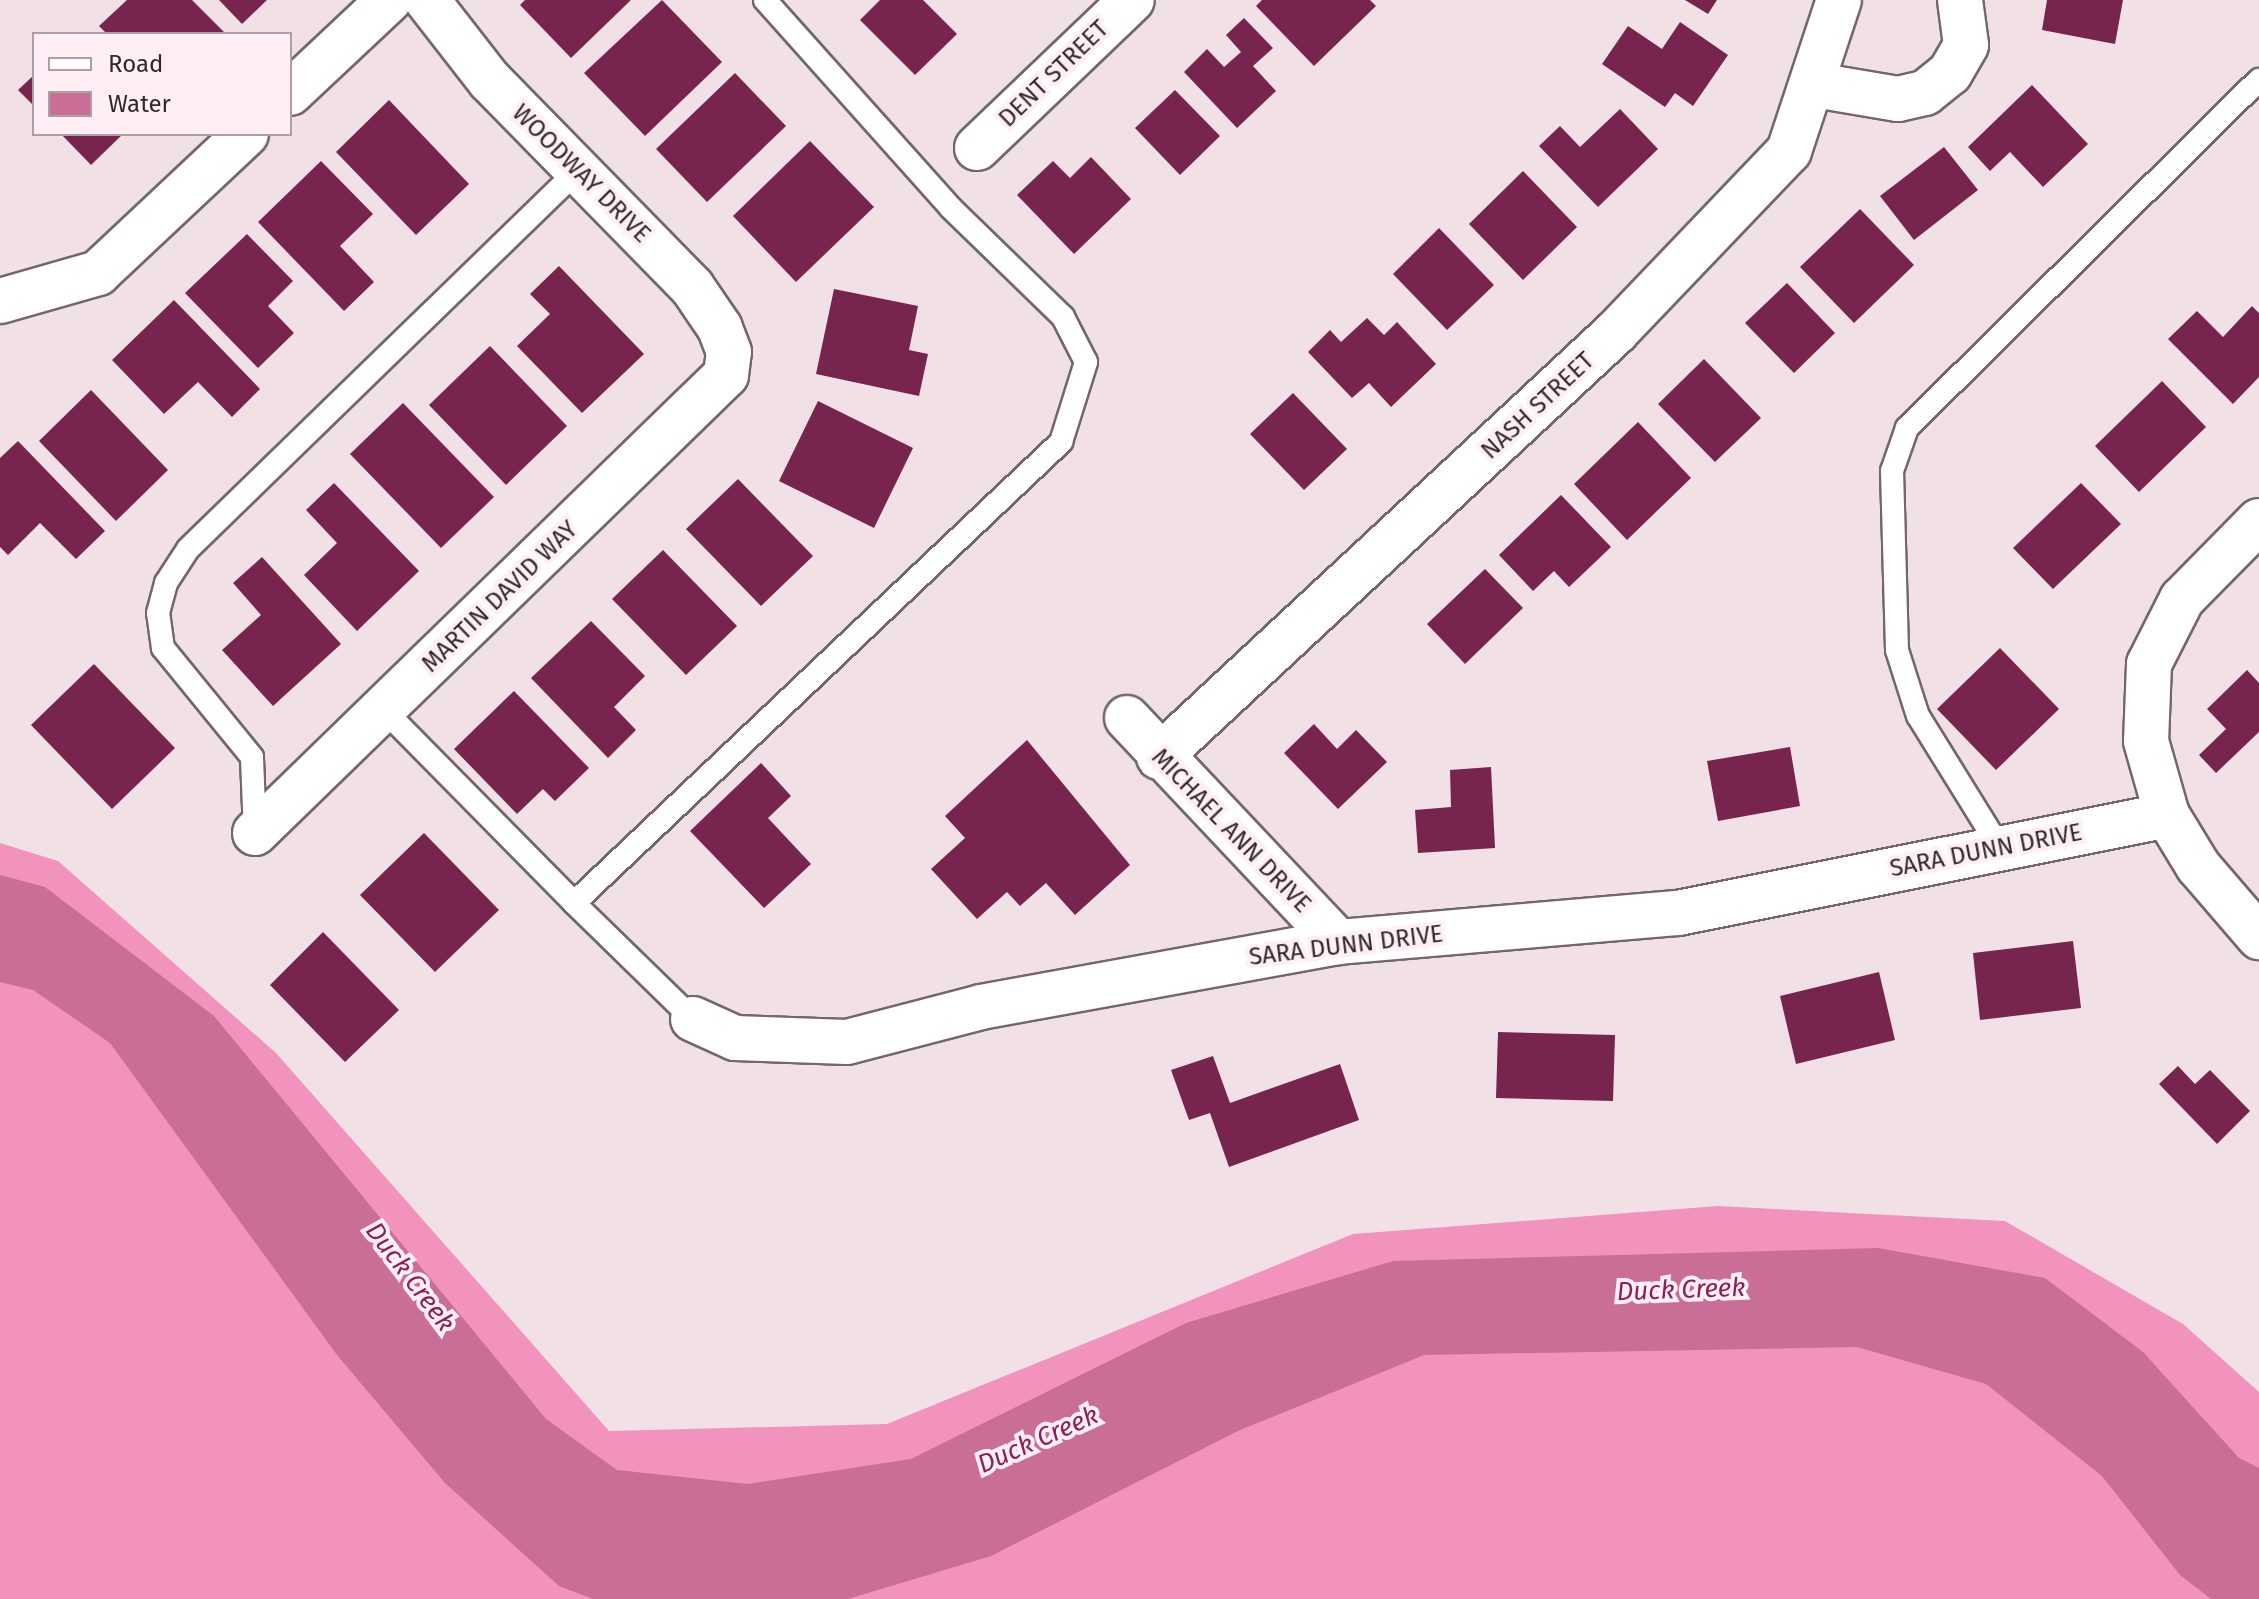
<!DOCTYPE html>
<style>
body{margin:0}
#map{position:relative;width:2259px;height:1599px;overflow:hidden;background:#f1e1e7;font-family:"Fira Sans",sans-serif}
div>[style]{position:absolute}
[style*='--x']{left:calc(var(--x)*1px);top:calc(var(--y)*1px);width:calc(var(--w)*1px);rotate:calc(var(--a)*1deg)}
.forest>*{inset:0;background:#f193bc}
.water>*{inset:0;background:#c96e97}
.building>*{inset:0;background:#77244e}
.roads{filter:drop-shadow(2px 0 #74666b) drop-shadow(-2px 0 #74666b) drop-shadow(0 2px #74666b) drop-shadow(0 -2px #74666b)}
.service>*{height:22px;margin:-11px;padding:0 11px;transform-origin:11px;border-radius:11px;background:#fff}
.minor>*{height:44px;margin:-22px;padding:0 22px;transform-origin:22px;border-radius:22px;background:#fff}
span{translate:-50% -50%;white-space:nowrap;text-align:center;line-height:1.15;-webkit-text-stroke:8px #ffeff5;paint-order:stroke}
.street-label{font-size:24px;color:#2f292b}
.water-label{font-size:26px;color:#8c1f59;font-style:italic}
.legend{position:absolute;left:32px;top:32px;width:260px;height:104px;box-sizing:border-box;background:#ffeff5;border:2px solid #aca0a4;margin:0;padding:10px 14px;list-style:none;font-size:24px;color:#2f292b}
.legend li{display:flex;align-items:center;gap:16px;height:40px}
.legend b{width:40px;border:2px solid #aca0a4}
</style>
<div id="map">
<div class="forest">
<div style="clip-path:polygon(0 843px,58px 861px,276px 1053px,609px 1431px,887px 1424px,1353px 1234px,1718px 1206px,2005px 1221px,2183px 1324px,2259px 1392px,2259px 1599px,0 1599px)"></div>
</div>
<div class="water">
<div style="clip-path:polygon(0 875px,45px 887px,214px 1016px,546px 1419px,617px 1470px,748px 1484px,911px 1459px,1186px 1323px,1393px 1261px,1878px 1248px,2045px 1278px,2143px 1352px,2239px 1458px,2259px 1468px,2259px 1599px,2211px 1599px,2180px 1575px,2102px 1476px,1986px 1384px,1857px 1347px,1424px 1355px,1238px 1431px,991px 1556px,848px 1599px,593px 1599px,559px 1586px,445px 1483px,337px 1355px,110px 1043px,33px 990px,0 982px)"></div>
</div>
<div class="building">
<div style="clip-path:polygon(127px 0,192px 0,226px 34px,107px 34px,99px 26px)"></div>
<div style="clip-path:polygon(219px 0,267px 0,242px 24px)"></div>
<div style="clip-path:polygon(525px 0,631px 0,571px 58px,520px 5px)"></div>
<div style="clip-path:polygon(662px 0,722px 62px,645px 136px,584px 73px)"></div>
<div style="clip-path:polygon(880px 0,923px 0,957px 34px,915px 75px,860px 20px)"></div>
<div style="clip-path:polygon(1262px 0,1370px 0,1376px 6px,1314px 66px,1256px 6px)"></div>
<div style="clip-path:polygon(1685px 0,1717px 0,1708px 14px)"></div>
<div style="clip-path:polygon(2047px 0,2123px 0,2115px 44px,2042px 30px)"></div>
<div style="clip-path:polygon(1244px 18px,1273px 48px,1253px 66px,1276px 91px,1237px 128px,1184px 72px,1207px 49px,1224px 67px,1241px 52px,1226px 35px)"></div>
<div style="clip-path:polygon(1680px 22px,1728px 55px,1693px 106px,1675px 93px,1665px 107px,1602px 64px,1628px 26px,1662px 49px)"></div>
<div style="clip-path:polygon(735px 73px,786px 126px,707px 202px,656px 149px)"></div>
<div style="clip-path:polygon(34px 75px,34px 106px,18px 90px)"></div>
<div style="clip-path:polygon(2032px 85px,2088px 144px,2043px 187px,2010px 152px,1990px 171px,1968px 147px)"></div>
<div style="clip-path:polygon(1175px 90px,1220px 136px,1180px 175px,1135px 128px)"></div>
<div style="clip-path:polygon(389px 100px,469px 184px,416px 235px,336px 152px)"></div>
<div style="clip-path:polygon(1620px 109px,1658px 149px,1598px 207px,1539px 146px,1560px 126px,1580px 147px)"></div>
<div style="clip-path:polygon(61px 134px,123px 134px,91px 165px)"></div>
<div style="clip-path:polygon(810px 141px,874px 207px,796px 282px,733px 216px)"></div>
<div style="clip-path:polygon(1944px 147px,1978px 190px,1914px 240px,1880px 196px)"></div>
<div style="clip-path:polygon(1091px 157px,1131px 199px,1074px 254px,1017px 195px,1053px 161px,1070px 178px)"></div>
<div style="clip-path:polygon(321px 161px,373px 214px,340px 246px,374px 282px,344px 311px,258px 222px)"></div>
<div style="clip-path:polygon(1523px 171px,1577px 227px,1523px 280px,1469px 224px)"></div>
<div style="clip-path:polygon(1860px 209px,1914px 265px,1854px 323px,1800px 267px)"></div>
<div style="clip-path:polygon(1439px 228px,1494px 285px,1447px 330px,1393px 274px)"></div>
<div style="clip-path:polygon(247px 234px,293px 281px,268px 306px,294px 333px,258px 368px,185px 293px)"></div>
<div style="clip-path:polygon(559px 266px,644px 354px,582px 413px,517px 346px,550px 314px,530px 294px)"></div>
<div style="clip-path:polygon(1787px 283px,1835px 333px,1794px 373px,1745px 323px)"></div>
<div style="clip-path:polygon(834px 289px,918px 306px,909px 350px,928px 354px,919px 396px,816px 374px)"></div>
<div style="clip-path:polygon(174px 300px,260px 389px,232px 417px,198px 382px,164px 414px,112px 360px)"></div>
<div style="clip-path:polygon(2252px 306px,2259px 313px,2259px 377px,2233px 404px,2168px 339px,2197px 311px,2223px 337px)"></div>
<div style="clip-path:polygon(1367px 318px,1384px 335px,1397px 322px,1436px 364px,1391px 407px,1369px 383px,1352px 398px,1308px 352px,1330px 330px,1341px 342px)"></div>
<div style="clip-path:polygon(490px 346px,567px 426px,506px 485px,429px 405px)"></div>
<div style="clip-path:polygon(1704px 359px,1761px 418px,1715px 462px,1658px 404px)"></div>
<div style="clip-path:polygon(2162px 381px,2206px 427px,2139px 492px,2095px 446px)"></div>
<div style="clip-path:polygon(91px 390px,168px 470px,116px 521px,39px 441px)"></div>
<div style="clip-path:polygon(1293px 393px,1347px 449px,1304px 490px,1250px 434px)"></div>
<div style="clip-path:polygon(818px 401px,913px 448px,874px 528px,779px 481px)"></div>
<div style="clip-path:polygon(403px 403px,494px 497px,441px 548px,350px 454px)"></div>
<div style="clip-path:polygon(1638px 422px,1691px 478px,1627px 540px,1574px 484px)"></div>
<div style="clip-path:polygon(18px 441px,105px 531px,76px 559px,40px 523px,8px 555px,0 547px,0 458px)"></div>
<div style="clip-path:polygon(738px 479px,813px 556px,761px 606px,686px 529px)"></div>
<div style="clip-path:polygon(334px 483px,419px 571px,357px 631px,304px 575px,337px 543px,306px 510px)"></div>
<div style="clip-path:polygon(2081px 483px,2121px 524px,2053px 589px,2013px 548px)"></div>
<div style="clip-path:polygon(1561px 495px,1611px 547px,1569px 587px,1554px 571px,1533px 591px,1499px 555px)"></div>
<div style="clip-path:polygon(663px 550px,737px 626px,686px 675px,612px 599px)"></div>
<div style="clip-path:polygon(262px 557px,341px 644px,273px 706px,222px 650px,261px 615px,233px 583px)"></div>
<div style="clip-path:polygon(1485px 569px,1523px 608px,1465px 664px,1427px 624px)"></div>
<div style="clip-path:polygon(591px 621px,645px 676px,614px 707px,636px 730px,608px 758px,531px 678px)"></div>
<div style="clip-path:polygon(2000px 648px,2059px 709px,1996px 770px,1937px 709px)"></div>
<div style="clip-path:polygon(94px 664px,175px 748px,112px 809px,31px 725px)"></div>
<div style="clip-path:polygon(2247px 670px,2259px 683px,2259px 732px,2216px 773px,2199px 755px,2226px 729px,2207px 709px)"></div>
<div style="clip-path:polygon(514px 691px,589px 768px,555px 801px,543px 789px,517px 814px,454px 749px)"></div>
<div style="clip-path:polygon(1314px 724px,1337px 749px,1356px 730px,1387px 762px,1338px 809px,1284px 753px)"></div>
<div style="clip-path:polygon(1027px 740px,1130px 865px,1075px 915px,1046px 883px,1020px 906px,1007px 892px,977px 919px,931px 869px,965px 838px,945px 816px)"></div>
<div style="clip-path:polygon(1790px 747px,1800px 806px,1718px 821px,1707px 761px)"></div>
<div style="clip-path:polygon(761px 763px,791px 796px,768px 818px,811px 864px,764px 908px,690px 831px)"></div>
<div style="clip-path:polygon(1491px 767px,1495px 848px,1418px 853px,1415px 810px,1451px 807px,1450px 770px)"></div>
<div style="clip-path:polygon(424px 833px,499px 910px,435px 972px,360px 895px)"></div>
<div style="clip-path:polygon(323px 932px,399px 1010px,345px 1062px,270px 985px)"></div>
<div style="clip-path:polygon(2073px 941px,2081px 1008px,1980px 1020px,1973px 953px)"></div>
<div style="clip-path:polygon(1879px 972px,1895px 1040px,1796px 1064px,1780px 996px)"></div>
<div style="clip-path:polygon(1498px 1032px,1615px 1035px,1613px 1101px,1496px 1098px)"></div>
<div style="clip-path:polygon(1213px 1056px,1230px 1103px,1340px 1064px,1359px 1120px,1229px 1167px,1210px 1113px,1189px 1120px,1171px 1070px)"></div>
<div style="clip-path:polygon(2178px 1066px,2195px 1084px,2210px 1070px,2250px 1111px,2217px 1144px,2159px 1084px)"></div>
</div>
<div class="roads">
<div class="service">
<div style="--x:383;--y:709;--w:272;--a:45.4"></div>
<div style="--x:574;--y:903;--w:671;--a:-43.43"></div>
<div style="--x:1061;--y:442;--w:84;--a:-72.6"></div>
<div style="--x:1086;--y:362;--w:51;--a:-117.1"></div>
<div style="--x:1063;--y:317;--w:156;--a:-135.8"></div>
<div style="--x:951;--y:208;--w:279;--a:-131.8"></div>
<div style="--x:255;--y:833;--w:76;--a:-92.3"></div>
<div style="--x:252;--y:757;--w:141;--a:-129.2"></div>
<div style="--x:163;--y:648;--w:35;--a:-98"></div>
<div style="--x:158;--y:613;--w:31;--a:-75"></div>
<div style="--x:166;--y:583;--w:40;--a:-57.1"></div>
<div style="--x:188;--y:549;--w:542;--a:-44.18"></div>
<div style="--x:2000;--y:848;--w:155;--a:-121.8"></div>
<div style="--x:1918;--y:716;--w:69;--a:-107.7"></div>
<div style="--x:1897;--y:650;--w:179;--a:-91.6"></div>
<div style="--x:1892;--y:471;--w:46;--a:-70.8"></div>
<div style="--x:1907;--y:428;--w:495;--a:-44.7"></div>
<div style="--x:574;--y:903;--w:166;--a:44.3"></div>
</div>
<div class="minor">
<div style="--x:1815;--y:85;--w:84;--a:9.6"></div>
<div style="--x:1898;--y:99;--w:28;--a:-13"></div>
<div style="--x:1925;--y:93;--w:32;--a:-39"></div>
<div style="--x:1950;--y:73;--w:32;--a:-60"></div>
<div style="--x:1966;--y:45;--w:45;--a:-97.6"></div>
<div style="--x:290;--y:93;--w:136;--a:-43.2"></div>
<div style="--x:977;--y:148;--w:214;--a:-43.7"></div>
<div style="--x:0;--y:301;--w:102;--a:-15.9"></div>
<div style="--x:98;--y:273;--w:203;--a:-43.2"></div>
<div style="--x:2259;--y:521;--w:110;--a:134.6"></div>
<div style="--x:2182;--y:599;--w:73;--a:116.9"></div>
<div style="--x:2149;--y:664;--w:77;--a:92.2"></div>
<div style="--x:2146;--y:741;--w:77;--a:74.2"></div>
<div style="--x:2167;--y:815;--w:60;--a:58.7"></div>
<div style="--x:2198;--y:866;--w:94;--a:49.3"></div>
<div style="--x:1127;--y:718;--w:308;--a:46.7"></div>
<div style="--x:1159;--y:757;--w:624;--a:-42.92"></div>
<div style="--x:1616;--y:332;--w:250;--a:-46.3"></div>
<div style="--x:1789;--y:151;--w:159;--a:-71.7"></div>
<div style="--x:255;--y:833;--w:657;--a:-44.2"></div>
<div style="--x:726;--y:375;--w:23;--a:-83"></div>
<div style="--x:729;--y:352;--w:26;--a:-111"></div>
<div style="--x:720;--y:328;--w:50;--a:-124.3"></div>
<div style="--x:692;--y:287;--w:289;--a:-134.4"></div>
<div style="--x:490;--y:81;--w:103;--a:-127.9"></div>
<div style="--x:693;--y:1019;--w:46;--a:24.3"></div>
<div style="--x:735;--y:1038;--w:112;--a:2"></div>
<div style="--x:847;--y:1042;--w:138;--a:-14.6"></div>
<div style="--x:981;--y:1007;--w:363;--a:-10.3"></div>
<div style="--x:1338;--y:942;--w:341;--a:-4.9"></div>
<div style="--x:1678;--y:913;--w:499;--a:-11.3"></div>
</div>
</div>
<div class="street-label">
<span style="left:1054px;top:74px;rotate:-44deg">DENT STREET</span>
<span style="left:581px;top:174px;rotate:45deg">WOODWAY DRIVE</span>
<span style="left:1538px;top:406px;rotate:-43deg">NASH STREET</span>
<span style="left:500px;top:597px;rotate:-44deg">MARTIN DAVID WAY</span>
<span style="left:1231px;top:831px;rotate:46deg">MICHAEL ANN DRIVE</span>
<span style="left:1986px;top:851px;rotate:-11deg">SARA DUNN DRIVE</span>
<span style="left:1346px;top:946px;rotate:-7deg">SARA DUNN DRIVE</span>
</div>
<div class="water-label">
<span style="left:410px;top:1277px;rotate:53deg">Duck Creek</span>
<span style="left:1681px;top:1290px;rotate:-2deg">Duck Creek</span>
<span style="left:1038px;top:1440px;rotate:-24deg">Duck Creek</span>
</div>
<ul class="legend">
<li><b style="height:10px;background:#fff"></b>Road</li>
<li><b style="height:22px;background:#c96e97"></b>Water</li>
</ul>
</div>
